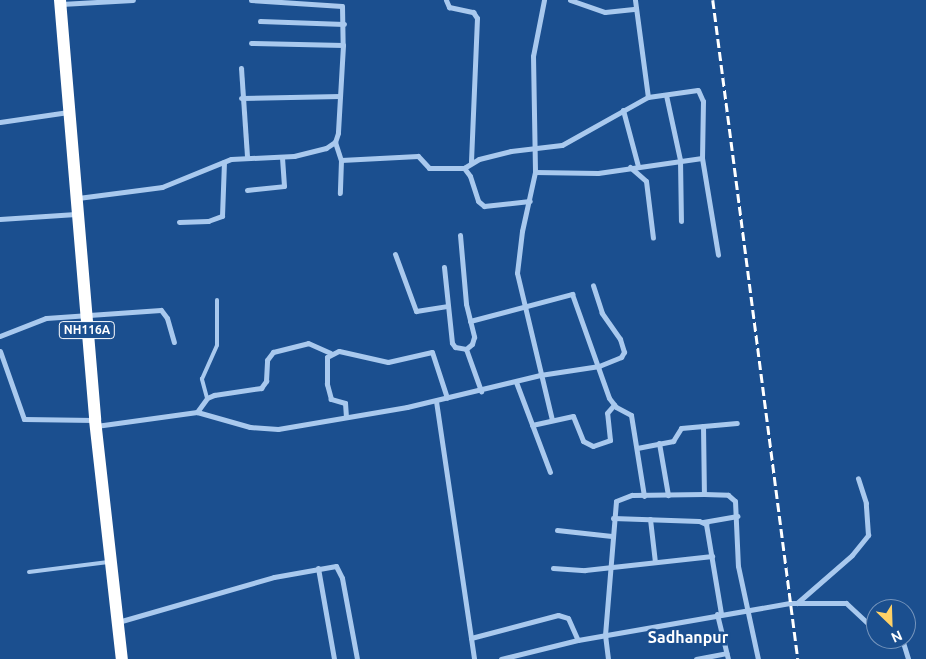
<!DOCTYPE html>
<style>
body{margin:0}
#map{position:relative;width:926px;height:659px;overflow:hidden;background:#1b4f8f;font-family:Ubuntu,sans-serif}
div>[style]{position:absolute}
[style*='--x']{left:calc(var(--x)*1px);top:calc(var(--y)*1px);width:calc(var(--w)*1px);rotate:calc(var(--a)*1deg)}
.lane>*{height:4px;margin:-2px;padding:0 2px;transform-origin:2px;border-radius:2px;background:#a9c9ee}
.street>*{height:5px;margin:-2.5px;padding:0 2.5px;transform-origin:2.5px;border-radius:2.5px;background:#a9c9ee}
.highway>*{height:12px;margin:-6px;padding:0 6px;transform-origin:6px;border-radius:6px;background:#fff}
.rail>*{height:2.5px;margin-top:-1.25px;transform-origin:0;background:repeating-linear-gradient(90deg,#fff 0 9px,transparent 0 13px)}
span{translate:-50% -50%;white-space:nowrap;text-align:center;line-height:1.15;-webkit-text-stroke:5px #1b4f8f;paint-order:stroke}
.shield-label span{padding:1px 4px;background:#1b4f8f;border:1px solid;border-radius:4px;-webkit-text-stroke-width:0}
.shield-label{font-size:12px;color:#fff;font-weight:700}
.quarter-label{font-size:16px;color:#fff;font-weight:700}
.north{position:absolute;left:866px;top:599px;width:50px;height:50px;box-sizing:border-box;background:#1b4f8f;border:1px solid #7695bc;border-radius:50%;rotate:156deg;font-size:14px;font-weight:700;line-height:20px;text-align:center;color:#fff}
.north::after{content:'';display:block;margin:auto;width:18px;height:22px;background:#ffd166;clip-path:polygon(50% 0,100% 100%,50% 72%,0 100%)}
</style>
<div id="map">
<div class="lane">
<div style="--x:207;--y:398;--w:20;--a:-105"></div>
<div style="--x:202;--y:379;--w:37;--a:-66"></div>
<div style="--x:217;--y:345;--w:45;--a:-90"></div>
<div style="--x:29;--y:572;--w:80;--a:-7.2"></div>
</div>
<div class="street">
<div style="--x:251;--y:0;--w:91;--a:3.8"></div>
<div style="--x:342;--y:6;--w:39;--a:89"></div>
<div style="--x:343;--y:45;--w:88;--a:93.3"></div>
<div style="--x:338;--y:133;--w:9;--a:108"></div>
<div style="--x:335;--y:142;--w:19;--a:72"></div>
<div style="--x:341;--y:160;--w:33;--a:92"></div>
<div style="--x:446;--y:0;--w:8;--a:67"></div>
<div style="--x:449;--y:7;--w:25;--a:12"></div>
<div style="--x:473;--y:12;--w:7;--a:56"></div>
<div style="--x:477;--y:18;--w:145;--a:92.4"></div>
<div style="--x:544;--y:0;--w:57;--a:101.1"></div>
<div style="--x:533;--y:56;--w:116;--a:89"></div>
<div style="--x:535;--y:172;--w:60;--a:102.4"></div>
<div style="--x:522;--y:231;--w:42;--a:96.8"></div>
<div style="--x:517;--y:273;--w:151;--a:76.6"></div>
<div style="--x:570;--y:0;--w:37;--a:19"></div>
<div style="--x:605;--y:12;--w:31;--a:-6"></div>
<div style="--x:635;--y:0;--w:98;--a:82.4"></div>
<div style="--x:61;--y:4;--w:72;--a:-3.2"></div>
<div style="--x:260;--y:21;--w:84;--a:2"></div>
<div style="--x:251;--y:43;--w:92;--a:1.2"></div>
<div style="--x:241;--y:68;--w:89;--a:86.1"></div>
<div style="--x:666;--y:95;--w:66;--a:77.8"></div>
<div style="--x:680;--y:160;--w:61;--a:89.1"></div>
<div style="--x:241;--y:98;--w:99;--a:-1.2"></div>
<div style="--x:623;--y:110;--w:58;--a:75"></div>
<div style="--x:0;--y:122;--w:69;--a:-8.4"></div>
<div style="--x:341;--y:160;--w:77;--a:-3"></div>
<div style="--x:418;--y:156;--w:16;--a:47"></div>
<div style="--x:429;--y:168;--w:35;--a:0"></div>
<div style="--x:464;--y:168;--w:10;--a:53"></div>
<div style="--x:470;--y:176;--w:26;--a:72"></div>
<div style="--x:478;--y:201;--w:8;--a:40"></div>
<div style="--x:484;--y:206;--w:46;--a:-6.2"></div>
<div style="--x:630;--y:167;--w:21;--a:41"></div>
<div style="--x:646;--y:181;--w:57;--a:83"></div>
<div style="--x:464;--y:168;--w:17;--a:-31"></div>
<div style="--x:479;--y:159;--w:33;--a:-14"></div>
<div style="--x:511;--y:151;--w:51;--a:-6.7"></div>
<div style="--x:562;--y:145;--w:98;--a:-29.2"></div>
<div style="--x:648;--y:97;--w:50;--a:-8"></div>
<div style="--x:698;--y:90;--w:12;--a:66"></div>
<div style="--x:703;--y:101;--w:57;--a:91"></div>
<div style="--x:702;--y:158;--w:98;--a:80.6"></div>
<div style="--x:535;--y:172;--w:63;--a:0.9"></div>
<div style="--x:598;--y:173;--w:105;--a:-8.2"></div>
<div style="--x:247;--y:190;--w:37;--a:-6"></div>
<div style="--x:284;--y:186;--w:29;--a:-94"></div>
<div style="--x:78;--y:198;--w:85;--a:-7.5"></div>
<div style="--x:162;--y:187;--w:74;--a:-22.1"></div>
<div style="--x:231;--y:159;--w:63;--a:-2.7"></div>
<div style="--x:294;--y:156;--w:33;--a:-14"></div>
<div style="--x:326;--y:148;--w:11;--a:-34"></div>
<div style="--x:0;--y:219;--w:76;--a:-3.8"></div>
<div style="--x:179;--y:222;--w:29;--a:-2"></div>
<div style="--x:208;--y:221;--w:15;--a:-20"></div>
<div style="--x:222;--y:216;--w:54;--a:-87.9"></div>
<div style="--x:460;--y:235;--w:69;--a:85"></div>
<div style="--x:466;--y:304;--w:34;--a:76"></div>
<div style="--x:474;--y:337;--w:7;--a:106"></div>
<div style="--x:472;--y:344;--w:8;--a:140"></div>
<div style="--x:395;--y:254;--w:61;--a:69.8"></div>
<div style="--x:416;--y:311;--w:31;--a:-9"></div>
<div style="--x:444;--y:267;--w:76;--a:84"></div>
<div style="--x:452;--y:343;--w:5;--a:53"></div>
<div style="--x:455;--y:347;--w:11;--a:10"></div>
<div style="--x:466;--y:349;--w:45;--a:70.3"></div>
<div style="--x:470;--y:321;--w:106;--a:-14.8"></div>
<div style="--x:572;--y:294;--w:110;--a:70.4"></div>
<div style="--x:609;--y:398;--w:11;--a:52"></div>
<div style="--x:616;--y:407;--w:17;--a:28"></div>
<div style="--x:631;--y:415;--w:82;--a:80.9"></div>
<div style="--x:0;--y:336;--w:49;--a:-21.4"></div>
<div style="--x:46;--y:318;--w:115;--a:-4"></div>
<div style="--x:161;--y:310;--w:10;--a:53"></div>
<div style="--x:167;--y:318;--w:25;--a:74"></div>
<div style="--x:0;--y:351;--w:72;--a:70.6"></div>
<div style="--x:24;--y:419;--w:70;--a:0.8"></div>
<div style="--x:516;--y:382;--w:96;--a:69.3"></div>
<div style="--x:436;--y:401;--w:261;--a:81.6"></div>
<div style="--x:197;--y:412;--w:17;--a:-54"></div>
<div style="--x:207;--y:398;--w:8;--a:-23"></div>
<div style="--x:214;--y:395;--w:48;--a:-8.5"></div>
<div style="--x:261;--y:388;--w:9;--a:-54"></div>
<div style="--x:266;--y:381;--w:21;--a:-87"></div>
<div style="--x:267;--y:360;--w:10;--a:-53"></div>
<div style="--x:273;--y:352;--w:36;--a:-14"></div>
<div style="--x:308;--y:343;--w:24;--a:24"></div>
<div style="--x:346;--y:417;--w:14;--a:-94"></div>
<div style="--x:345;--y:403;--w:15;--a:-164"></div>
<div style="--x:331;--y:399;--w:16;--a:-105"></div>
<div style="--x:327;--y:384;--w:27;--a:-90"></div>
<div style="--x:327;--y:357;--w:13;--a:-27"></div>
<div style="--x:339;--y:351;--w:50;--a:12.7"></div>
<div style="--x:388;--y:362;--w:45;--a:-12.8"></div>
<div style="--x:432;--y:352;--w:48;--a:71.9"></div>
<div style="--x:532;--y:425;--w:42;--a:-12.4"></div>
<div style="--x:573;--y:416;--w:27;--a:68"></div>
<div style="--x:583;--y:441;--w:11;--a:27"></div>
<div style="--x:593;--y:446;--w:18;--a:-19"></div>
<div style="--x:610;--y:440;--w:27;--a:-96"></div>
<div style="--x:607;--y:413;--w:11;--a:-49"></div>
<div style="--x:96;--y:426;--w:102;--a:-7.9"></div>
<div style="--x:197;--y:412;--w:55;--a:15.8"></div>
<div style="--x:250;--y:427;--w:28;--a:4"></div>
<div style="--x:278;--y:429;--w:131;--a:-9.7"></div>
<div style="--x:407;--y:407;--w:137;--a:-13.5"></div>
<div style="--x:540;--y:375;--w:60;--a:-8.7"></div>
<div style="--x:599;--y:366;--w:24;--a:-22"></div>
<div style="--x:621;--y:357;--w:6;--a:-59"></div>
<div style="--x:624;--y:352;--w:14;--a:-107"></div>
<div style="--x:620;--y:339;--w:32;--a:-125"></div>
<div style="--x:602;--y:313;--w:29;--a:-108"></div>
<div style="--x:703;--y:426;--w:68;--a:89.2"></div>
<div style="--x:659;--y:443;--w:53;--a:80.2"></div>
<div style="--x:637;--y:448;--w:37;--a:-11"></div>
<div style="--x:673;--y:441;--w:15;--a:-58"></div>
<div style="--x:681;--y:428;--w:56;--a:-5.1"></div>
<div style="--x:613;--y:518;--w:86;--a:2"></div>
<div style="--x:699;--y:521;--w:8;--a:23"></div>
<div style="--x:706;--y:524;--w:91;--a:80.5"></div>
<div style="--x:650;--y:519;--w:43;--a:83.4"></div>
<div style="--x:703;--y:522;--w:35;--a:-10"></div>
<div style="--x:557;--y:530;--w:55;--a:6.2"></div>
<div style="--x:318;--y:568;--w:92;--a:80"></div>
<div style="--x:553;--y:568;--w:32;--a:4"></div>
<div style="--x:585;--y:570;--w:128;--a:-6.3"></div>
<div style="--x:797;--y:603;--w:73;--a:-41.1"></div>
<div style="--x:852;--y:555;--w:26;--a:-51"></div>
<div style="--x:868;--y:535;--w:32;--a:-94"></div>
<div style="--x:866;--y:503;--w:26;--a:-108"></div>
<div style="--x:717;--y:614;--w:46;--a:76.3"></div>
<div style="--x:118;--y:622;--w:162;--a:-16.1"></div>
<div style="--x:274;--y:577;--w:63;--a:-10.1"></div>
<div style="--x:336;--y:566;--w:13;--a:63"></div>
<div style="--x:342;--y:578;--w:82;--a:79.5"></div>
<div style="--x:471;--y:638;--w:90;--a:-14.8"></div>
<div style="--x:558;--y:615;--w:10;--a:17"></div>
<div style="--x:568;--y:618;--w:24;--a:66"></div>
<div style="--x:902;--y:639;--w:21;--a:73"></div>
<div style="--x:501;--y:659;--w:79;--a:-13.9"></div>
<div style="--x:578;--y:640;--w:215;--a:-9.9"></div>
<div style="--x:790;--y:603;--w:56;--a:0"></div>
<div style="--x:846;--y:603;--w:41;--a:43"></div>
<div style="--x:608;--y:659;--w:24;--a:-97"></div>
<div style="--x:605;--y:635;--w:134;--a:-85.3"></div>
<div style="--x:616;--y:501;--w:17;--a:-21"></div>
<div style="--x:632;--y:495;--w:72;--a:-0.8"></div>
<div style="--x:704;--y:494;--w:24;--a:2"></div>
<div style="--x:728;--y:495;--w:9;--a:41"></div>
<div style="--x:735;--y:501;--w:65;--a:87.4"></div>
<div style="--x:738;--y:566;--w:95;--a:77.9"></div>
<div style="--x:696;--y:659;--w:31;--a:-11"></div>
</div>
<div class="highway">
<div style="--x:60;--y:0;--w:421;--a:85.2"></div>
<div style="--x:95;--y:420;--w:241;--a:83.6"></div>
</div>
<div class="rail">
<div style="--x:713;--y:0;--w:664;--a:82.65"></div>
</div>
<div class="shield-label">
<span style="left:87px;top:330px">NH116A</span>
</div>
<div class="quarter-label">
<span style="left:688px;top:637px">Sadhanpur</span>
</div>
<div class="north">N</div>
</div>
